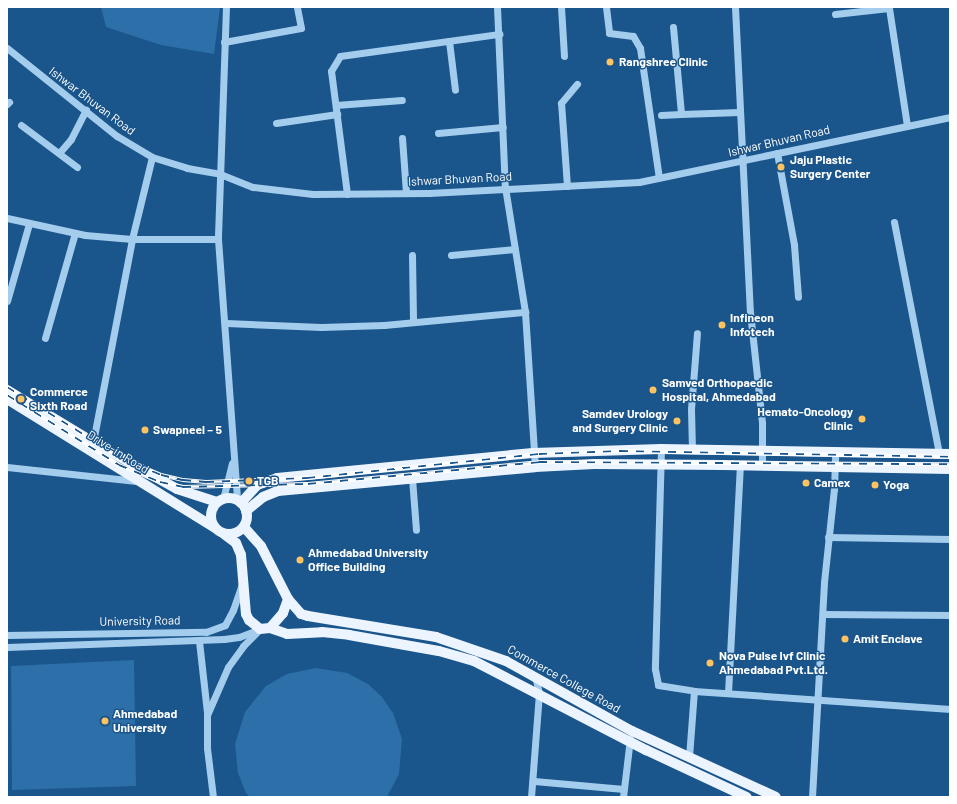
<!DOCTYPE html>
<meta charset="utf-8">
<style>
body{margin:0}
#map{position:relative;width:957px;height:804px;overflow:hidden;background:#1a558b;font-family:Barlow,sans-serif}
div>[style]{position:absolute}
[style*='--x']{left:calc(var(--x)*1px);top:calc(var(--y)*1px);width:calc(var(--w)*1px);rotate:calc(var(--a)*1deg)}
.green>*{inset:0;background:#2d6fa9}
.minor>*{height:7px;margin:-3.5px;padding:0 3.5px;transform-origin:3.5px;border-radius:3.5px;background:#a4cced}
.major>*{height:10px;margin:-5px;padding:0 5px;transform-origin:5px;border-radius:5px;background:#ebf4ff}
.major>.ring{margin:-5px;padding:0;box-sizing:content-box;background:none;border:10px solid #ebf4ff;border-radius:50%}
.rail>*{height:4px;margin-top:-2px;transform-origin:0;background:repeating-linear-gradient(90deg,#1a558b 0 8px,#fff 0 16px);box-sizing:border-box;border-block:1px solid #fff}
.dots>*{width:11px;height:11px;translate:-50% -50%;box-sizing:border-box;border:2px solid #1a558b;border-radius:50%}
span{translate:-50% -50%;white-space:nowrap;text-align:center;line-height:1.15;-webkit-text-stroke:3px #1a558b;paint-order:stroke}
.poi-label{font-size:12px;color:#fff;font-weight:700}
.left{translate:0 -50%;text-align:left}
.right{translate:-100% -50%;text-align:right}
.street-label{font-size:12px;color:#fff}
.frame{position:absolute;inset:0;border:8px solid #fff;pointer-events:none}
</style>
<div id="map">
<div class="green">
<div style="clip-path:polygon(101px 7px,220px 7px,214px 54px,161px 45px,106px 27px)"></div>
<div style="clip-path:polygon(134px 660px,136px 786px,12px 790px,11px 666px)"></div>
<div style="clip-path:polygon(316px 668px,347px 673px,368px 684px,382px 697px,393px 713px,402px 739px,399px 774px,387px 797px,250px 797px,246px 793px,238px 773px,235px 744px,245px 712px,266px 686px,287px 674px)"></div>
</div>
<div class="minor">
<div style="--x:226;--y:7;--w:232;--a:92"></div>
<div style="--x:218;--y:239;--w:262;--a:85.8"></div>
<div style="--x:497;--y:7;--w:180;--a:87.5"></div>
<div style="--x:505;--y:187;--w:127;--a:80.9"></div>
<div style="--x:525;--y:312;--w:155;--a:86.3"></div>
<div style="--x:561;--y:7;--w:49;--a:86.5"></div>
<div style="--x:606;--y:7;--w:26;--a:83"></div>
<div style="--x:609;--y:33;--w:24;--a:7"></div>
<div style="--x:633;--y:36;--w:14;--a:60"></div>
<div style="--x:640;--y:48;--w:131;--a:81.7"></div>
<div style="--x:735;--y:7;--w:305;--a:87.2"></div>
<div style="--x:750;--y:312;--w:112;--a:83.8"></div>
<div style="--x:762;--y:423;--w:42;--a:90"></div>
<div style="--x:835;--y:14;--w:54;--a:-6.3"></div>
<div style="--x:889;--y:8;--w:119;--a:81.3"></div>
<div style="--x:673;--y:27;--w:87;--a:84.7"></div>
<div style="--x:681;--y:114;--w:59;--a:-1.9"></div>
<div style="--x:449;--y:41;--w:49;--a:83"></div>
<div style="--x:224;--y:42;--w:78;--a:-10.3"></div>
<div style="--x:301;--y:28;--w:21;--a:-101"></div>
<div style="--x:7;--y:48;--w:141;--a:38.7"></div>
<div style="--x:117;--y:136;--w:41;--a:31"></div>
<div style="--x:152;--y:157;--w:37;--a:17"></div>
<div style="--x:187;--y:168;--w:34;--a:10"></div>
<div style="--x:220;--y:174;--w:35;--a:22"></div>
<div style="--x:253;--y:187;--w:60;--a:6.7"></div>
<div style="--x:313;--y:194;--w:116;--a:-0.5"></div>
<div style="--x:429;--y:193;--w:210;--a:-3"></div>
<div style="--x:639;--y:182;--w:318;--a:-11.8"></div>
<div style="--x:7;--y:104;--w:3;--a:-45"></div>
<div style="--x:336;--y:105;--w:66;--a:-4.3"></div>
<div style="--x:661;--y:115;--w:20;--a:-3"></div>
<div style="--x:276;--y:123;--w:62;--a:-8.4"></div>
<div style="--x:21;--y:125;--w:70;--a:36.9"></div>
<div style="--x:438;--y:133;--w:65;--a:-5.3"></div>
<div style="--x:402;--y:138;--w:55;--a:85.8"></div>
<div style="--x:59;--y:153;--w:18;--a:-49"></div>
<div style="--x:71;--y:139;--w:33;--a:-63"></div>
<div style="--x:777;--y:153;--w:94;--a:79.5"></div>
<div style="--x:794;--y:245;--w:52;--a:85.6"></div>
<div style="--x:567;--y:186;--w:83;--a:-94.1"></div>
<div style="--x:561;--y:103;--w:25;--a:-50"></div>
<div style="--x:347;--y:194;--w:124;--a:-97.4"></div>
<div style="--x:331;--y:71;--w:17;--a:-59"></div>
<div style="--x:340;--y:56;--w:161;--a:-7.9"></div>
<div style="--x:7;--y:218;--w:80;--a:12.3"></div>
<div style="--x:85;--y:235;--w:47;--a:4.9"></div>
<div style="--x:132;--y:239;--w:86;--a:0"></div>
<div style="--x:894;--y:222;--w:236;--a:79"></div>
<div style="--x:412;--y:255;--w:67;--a:89.1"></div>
<div style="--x:451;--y:255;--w:64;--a:-5.4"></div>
<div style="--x:7;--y:301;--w:80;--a:-74.1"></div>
<div style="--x:226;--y:323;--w:95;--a:2.4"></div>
<div style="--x:321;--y:327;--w:63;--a:-1.8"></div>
<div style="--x:384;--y:325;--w:142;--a:-5.3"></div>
<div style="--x:45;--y:338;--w:109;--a:-74.1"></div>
<div style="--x:93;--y:442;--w:207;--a:-79.1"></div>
<div style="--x:132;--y:239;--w:84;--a:-76.3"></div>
<div style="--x:661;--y:449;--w:220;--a:91.6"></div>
<div style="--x:655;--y:669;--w:16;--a:79"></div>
<div style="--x:658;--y:685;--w:36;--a:9"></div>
<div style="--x:694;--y:691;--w:257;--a:4"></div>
<div style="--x:692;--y:450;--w:41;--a:-91.4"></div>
<div style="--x:691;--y:409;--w:76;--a:-85.5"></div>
<div style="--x:7;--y:467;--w:130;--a:6.2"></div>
<div style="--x:412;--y:478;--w:52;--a:85.6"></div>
<div style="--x:223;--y:499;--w:37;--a:-76"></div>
<div style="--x:828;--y:537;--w:122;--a:0.9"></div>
<div style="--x:823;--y:614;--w:127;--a:0.5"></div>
<div style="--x:7;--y:635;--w:199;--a:-0.9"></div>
<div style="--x:206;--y:632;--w:20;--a:-20"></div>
<div style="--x:225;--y:625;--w:17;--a:-62"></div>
<div style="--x:233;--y:610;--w:28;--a:-71"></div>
<div style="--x:199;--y:641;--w:71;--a:83.6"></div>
<div style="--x:7;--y:647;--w:217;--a:-2.1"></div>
<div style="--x:224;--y:639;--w:15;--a:-8"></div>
<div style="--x:239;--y:637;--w:22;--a:-21"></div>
<div style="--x:728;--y:693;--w:228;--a:-87"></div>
<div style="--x:689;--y:757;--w:66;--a:-85.7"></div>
<div style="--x:534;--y:781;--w:90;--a:5.1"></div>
<div style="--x:213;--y:797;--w:49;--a:-97"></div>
<div style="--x:207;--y:748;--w:33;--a:-90"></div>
<div style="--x:207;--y:715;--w:52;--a:-66.4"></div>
<div style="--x:228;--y:667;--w:26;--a:-54"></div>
<div style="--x:243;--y:646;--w:20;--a:-45"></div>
<div style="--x:531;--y:797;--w:104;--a:-85.6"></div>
<div style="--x:539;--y:693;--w:17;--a:-103"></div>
<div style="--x:623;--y:797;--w:59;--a:-83.2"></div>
<div style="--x:812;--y:797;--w:215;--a:-86.8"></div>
<div style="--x:824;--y:582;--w:94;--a:-83.9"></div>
<div style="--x:834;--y:489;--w:36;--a:-88"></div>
</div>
<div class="major">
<div style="--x:7;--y:390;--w:100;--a:31.2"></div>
<div style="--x:93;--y:442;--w:96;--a:29.2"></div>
<div style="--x:177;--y:489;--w:42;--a:18"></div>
<div style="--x:7;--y:399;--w:245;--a:31.8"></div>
<div class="ring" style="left:211px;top:498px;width:26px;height:26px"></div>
<div style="--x:241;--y:503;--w:24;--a:-48"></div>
<div style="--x:257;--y:485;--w:21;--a:-19"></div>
<div style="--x:277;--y:478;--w:257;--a:-5.6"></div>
<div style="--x:533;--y:453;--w:128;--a:-1.8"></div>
<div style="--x:661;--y:449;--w:289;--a:1"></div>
<div style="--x:246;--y:511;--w:22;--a:-39"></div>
<div style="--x:263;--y:497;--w:16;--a:-22"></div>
<div style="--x:278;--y:491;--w:258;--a:-5.3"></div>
<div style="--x:535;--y:467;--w:59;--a:-2.9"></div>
<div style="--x:594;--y:464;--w:129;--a:0.4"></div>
<div style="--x:723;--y:465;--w:227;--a:1"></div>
<div style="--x:224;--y:534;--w:15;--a:37"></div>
<div style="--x:236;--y:543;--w:13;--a:67"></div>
<div style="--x:241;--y:555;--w:59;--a:85.2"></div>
<div style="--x:246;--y:614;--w:7;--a:63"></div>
<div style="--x:249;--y:620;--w:14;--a:39"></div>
<div style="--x:260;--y:629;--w:10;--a:-6"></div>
<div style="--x:270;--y:628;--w:20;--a:-49"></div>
<div style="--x:283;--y:613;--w:15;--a:-70"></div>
<div style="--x:288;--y:599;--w:59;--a:-117"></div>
<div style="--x:261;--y:546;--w:25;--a:-132"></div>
<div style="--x:288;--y:599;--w:20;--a:49"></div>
<div style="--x:301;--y:614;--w:7;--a:16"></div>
<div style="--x:308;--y:616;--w:130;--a:9.3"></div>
<div style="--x:436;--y:637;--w:74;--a:18.9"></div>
<div style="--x:506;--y:661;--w:144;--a:29.1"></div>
<div style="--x:632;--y:731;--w:158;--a:24.6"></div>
<div style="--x:270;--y:628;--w:18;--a:19"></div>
<div style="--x:287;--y:634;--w:35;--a:-3"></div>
<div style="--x:322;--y:632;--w:27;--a:6"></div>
<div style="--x:349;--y:635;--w:91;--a:10.1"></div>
<div style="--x:439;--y:651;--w:36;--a:16"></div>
<div style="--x:474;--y:661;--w:194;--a:27.4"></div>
<div style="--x:646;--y:750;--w:111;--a:25"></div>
</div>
<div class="rail">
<div style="--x:7;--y:387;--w:137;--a:31.8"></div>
<div style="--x:123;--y:459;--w:41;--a:22.8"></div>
<div style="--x:161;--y:475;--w:23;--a:13"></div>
<div style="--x:183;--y:480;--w:23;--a:5"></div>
<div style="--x:206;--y:482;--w:101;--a:-2.3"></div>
<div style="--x:307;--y:478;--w:233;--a:-5.9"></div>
<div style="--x:539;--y:454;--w:81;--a:-2.1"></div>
<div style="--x:620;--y:451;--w:330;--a:1"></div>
<div style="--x:7;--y:395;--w:132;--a:32"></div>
<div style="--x:119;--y:465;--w:44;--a:22.5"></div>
<div style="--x:160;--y:482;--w:24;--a:12"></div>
<div style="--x:183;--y:487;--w:125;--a:-1.4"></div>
<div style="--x:308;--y:484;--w:232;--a:-5.4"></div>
<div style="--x:539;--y:462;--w:411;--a:0.3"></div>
</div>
<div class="dots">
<div style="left:610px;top:62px;background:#ffc461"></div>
<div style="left:781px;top:167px;background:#ffc461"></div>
<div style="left:722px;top:325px;background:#ffc461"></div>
<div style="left:653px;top:390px;background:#ffc461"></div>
<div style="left:21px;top:399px;background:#ffc461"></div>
<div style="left:862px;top:419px;background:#ffc461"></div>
<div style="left:677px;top:421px;background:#ffc461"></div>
<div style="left:145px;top:430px;background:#ffc461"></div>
<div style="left:249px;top:481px;background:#ffc461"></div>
<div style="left:806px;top:483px;background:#ffc461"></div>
<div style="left:875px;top:485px;background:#ffc461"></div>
<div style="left:300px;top:560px;background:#ffc461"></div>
<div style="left:845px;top:639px;background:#ffc461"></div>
<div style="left:710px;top:663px;background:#ffc461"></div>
<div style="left:105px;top:721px;background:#ffc461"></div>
</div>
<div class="poi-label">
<span class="left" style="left:619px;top:62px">Rangshree Clinic</span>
<span class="left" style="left:790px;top:167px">Jaju Plastic<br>Surgery Center</span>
<span class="left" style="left:730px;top:325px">Infineon<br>Infotech</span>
<span class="left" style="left:662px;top:390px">Samved Orthopaedic<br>Hospital, Ahmedabad</span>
<span class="left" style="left:30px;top:399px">Commerce<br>Sixth Road</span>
<span class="right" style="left:853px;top:419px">Hemato-Oncology<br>Clinic</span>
<span class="right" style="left:668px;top:421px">Samdev Urology<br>and Surgery Clinic</span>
<span class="left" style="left:153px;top:430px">Swapneel – 5</span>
<span class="left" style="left:257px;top:481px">TGB</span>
<span class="left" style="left:814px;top:483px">Camex</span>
<span class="left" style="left:883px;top:485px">Yoga</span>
<span class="left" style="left:308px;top:560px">Ahmedabad University<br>Office Building</span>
<span class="left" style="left:853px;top:639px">Amit Enclave</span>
<span class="left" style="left:719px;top:663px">Nova Pulse Ivf Clinic<br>Ahmedabad Pvt.Ltd.</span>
<span class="left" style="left:113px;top:721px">Ahmedabad<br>University</span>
</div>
<div class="street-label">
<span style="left:92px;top:101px;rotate:37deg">Ishwar Bhuvan Road</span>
<span style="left:779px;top:141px;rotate:-13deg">Ishwar Bhuvan Road</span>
<span style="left:460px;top:179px;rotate:-3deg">Ishwar Bhuvan Road</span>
<span style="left:118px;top:452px;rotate:32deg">Drive-in Road</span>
<span style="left:140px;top:621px;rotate:-1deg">University Road</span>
<span style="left:564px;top:679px;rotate:29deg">Commerce College Road</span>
</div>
<div class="frame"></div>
</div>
